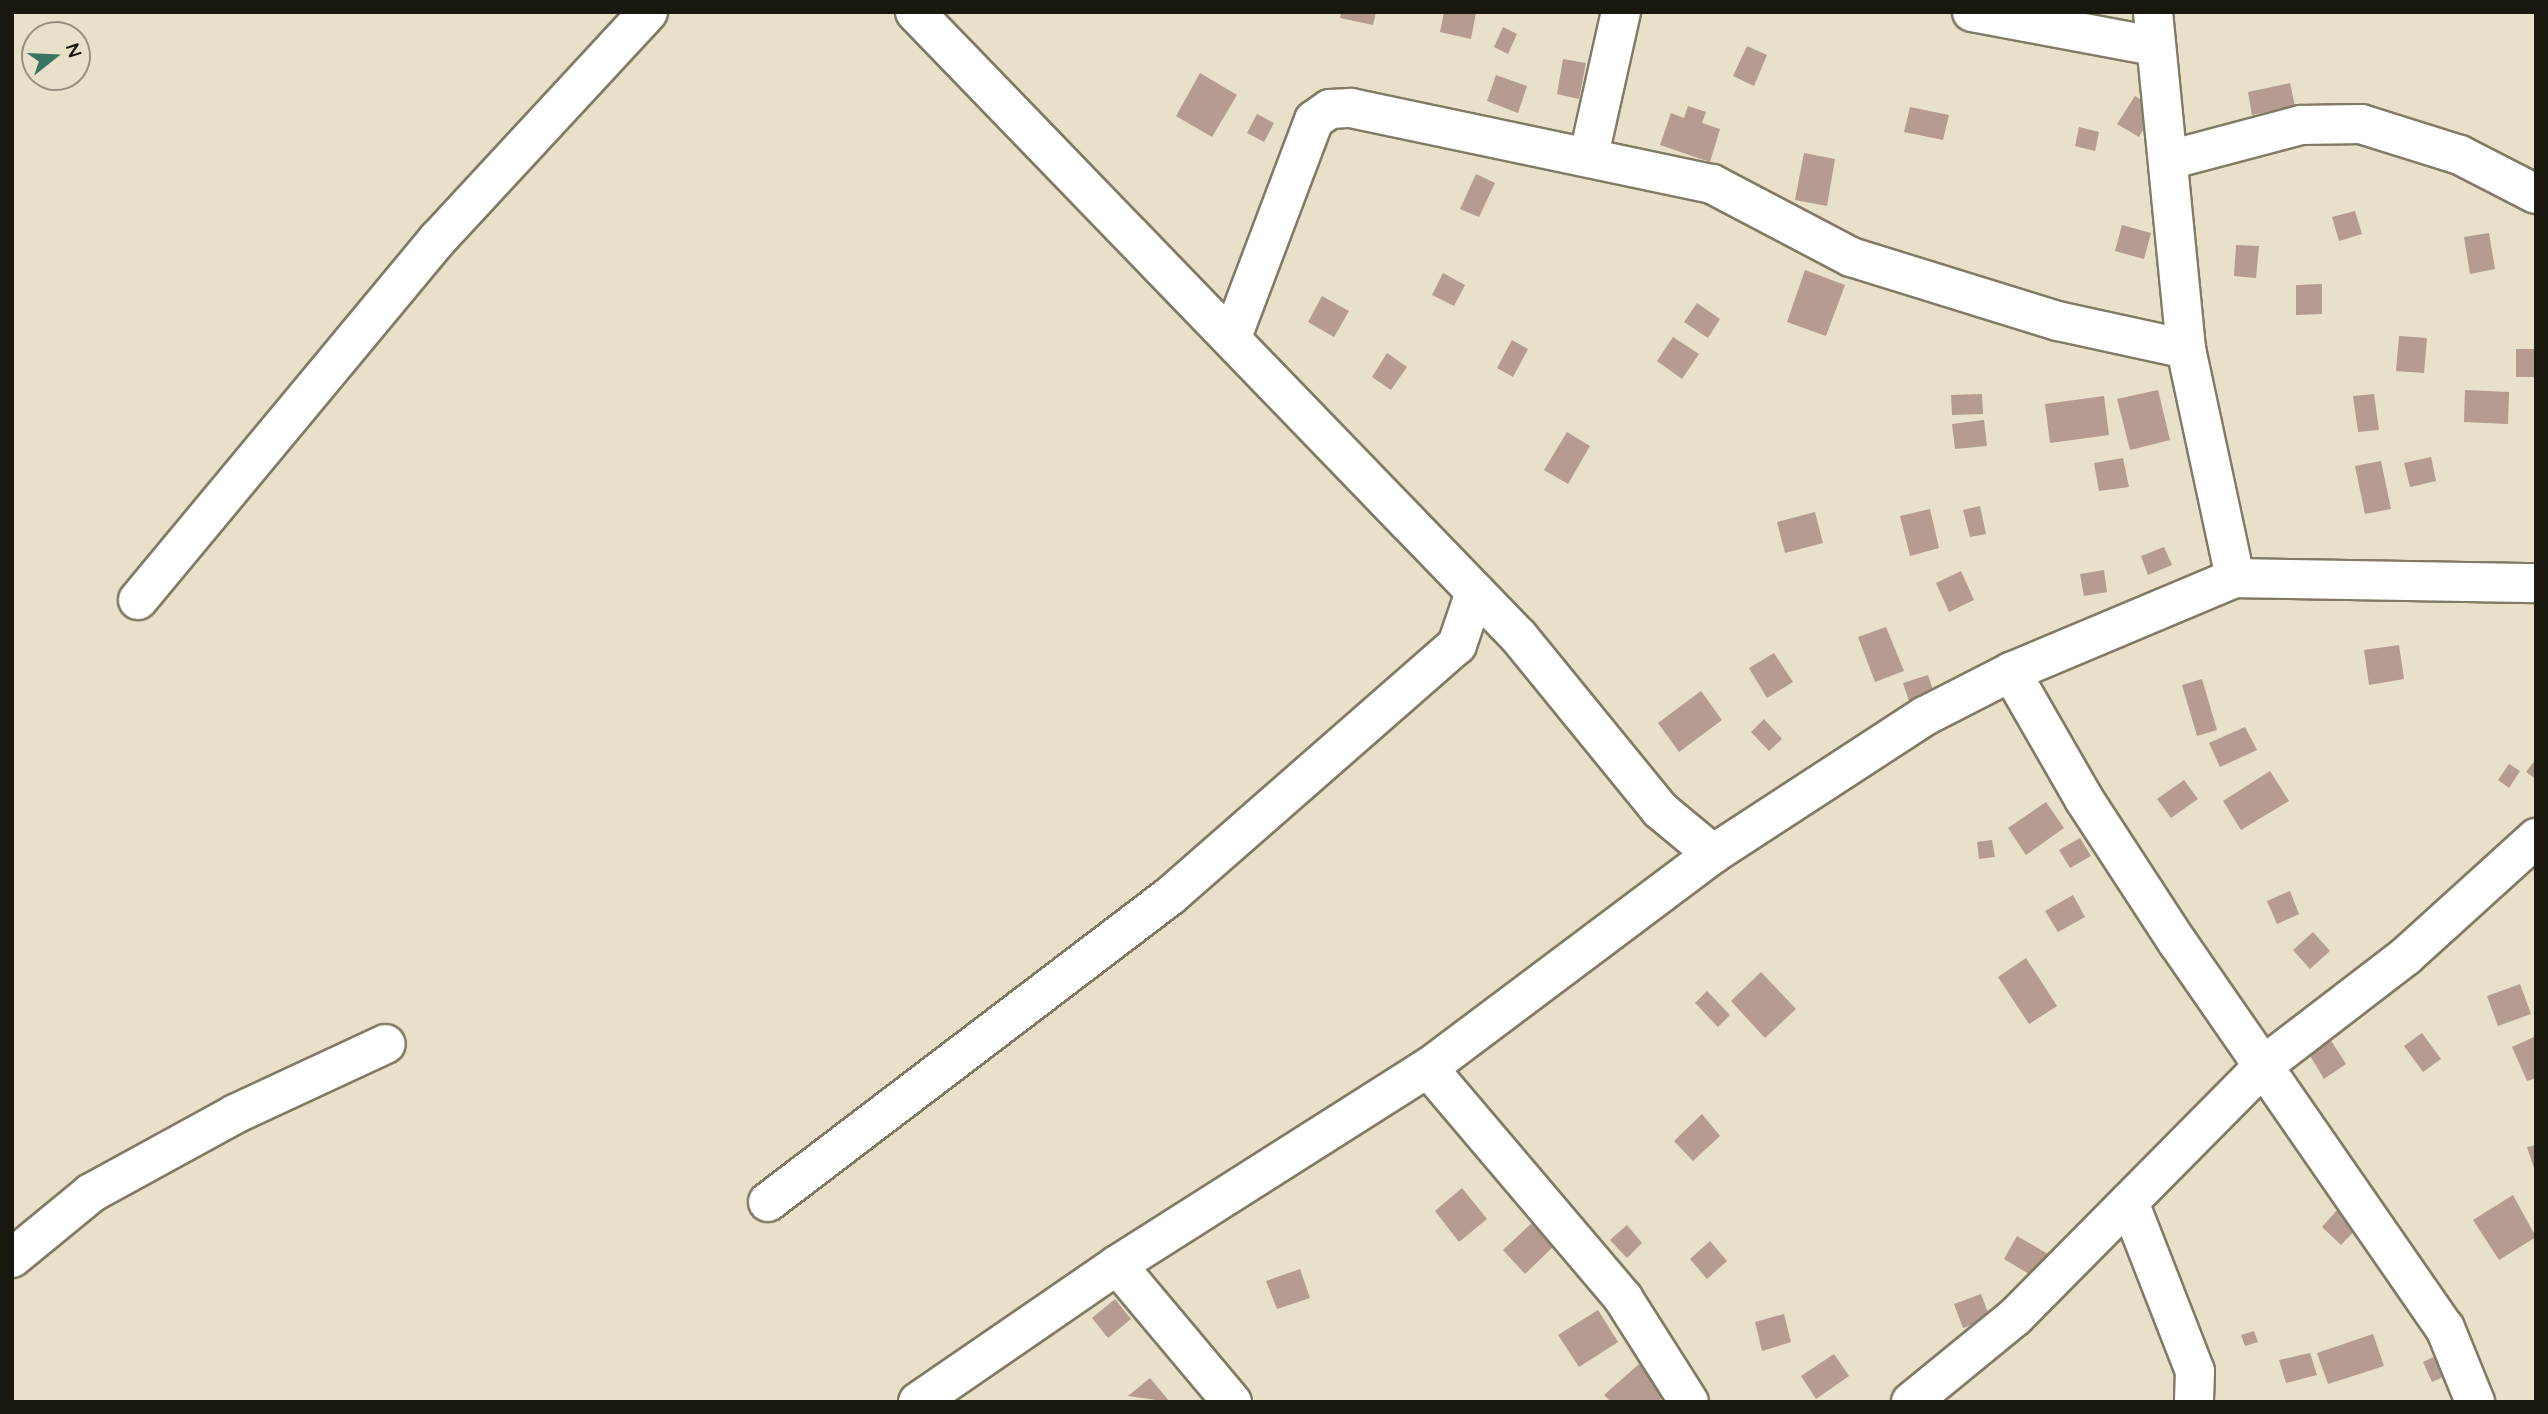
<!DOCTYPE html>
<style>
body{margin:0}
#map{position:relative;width:2548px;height:1414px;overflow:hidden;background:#e8e0c8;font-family:Quicksand,sans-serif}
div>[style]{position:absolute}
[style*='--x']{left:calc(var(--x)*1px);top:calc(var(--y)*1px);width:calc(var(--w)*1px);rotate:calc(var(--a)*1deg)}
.building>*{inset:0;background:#b59b90}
.roads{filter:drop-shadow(2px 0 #827b64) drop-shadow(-2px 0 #827b64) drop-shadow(0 2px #827b64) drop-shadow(0 -2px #827b64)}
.street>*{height:38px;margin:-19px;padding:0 19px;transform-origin:19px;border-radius:19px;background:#fff}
span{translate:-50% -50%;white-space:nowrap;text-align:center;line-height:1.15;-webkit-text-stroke:6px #e8e0c8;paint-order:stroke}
.frame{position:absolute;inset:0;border:14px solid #1a170e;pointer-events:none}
.north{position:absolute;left:21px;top:21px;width:70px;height:70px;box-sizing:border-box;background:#e8e0c8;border:2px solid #96907e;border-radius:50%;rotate:72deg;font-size:19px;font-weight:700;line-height:28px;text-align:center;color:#1a170e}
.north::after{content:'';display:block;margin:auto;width:24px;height:32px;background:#397662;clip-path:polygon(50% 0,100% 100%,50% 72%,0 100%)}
</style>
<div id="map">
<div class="building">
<div style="clip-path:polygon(1341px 12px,1376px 12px,1373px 25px,1340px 18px)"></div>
<div style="clip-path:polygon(1444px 12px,1476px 13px,1471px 39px,1440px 32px)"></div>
<div style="clip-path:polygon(1503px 27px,1517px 34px,1508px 54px,1494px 47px)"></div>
<div style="clip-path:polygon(1747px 46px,1767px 55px,1754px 86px,1733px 76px)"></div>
<div style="clip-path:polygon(1563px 59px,1586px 63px,1579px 99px,1557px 94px)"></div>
<div style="clip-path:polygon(1200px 73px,1237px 95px,1212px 137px,1176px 116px)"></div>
<div style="clip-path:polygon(1496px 75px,1527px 86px,1518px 113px,1487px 101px)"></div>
<div style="clip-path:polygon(2290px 83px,2295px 106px,2252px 115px,2248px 92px)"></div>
<div style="clip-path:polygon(2135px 96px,2155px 108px,2139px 137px,2117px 124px)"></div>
<div style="clip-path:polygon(1688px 106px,1706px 112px,1702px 123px,1720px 129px,1710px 162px,1660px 145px,1671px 113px,1684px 118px)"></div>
<div style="clip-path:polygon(1910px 107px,1949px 115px,1943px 140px,1904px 132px)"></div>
<div style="clip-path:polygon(1257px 114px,1274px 123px,1264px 142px,1247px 133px)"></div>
<div style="clip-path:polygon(2079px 127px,2099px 132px,2095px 151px,2075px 146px)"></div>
<div style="clip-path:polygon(1804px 153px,1835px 159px,1827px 206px,1795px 200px)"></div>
<div style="clip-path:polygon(1476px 174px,1495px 183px,1479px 217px,1460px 209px)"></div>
<div style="clip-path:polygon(2355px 211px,2362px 234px,2339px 241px,2332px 217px)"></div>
<div style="clip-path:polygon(2122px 225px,2151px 233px,2144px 259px,2115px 251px)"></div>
<div style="clip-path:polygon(2489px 233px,2495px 269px,2470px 274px,2464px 237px)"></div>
<div style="clip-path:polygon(2236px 245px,2259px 246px,2256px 278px,2234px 276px)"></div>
<div style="clip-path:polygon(1805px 270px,1845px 285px,1826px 336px,1787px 322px)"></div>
<div style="clip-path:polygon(1443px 273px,1465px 285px,1454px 306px,1432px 295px)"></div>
<div style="clip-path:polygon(2322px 284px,2322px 314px,2296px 315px,2296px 285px)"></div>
<div style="clip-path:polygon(1322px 296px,1349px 311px,1334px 337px,1308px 322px)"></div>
<div style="clip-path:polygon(1697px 303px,1720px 319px,1708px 338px,1684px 322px)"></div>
<div style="clip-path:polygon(2399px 336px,2427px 338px,2424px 373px,2396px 371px)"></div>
<div style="clip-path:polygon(1673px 337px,1699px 354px,1682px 379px,1657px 361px)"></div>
<div style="clip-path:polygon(1512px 340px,1528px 349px,1513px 377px,1497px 368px)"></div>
<div style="clip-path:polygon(2516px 349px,2536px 349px,2536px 377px,2516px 377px)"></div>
<div style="clip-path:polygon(1387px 353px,1407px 367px,1391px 390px,1372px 377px)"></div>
<div style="clip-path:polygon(2158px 390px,2170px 440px,2130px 450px,2117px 399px)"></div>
<div style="clip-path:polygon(2465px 390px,2509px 392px,2508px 424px,2464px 422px)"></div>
<div style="clip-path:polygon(1982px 394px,1983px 414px,1952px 415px,1951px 395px)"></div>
<div style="clip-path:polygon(2374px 394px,2379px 430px,2358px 432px,2353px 396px)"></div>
<div style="clip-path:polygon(2104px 396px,2109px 435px,2050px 443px,2045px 404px)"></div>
<div style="clip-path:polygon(1984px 420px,1987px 446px,1955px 449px,1952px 424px)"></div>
<div style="clip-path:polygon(1567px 432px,1590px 446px,1568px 484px,1544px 470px)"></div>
<div style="clip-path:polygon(2431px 457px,2436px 481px,2410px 487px,2404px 463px)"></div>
<div style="clip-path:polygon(2123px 458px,2129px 487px,2099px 491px,2094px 463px)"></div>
<div style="clip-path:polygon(2381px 461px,2391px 509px,2365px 514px,2355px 466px)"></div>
<div style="clip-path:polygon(1980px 506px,1986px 534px,1970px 537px,1963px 510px)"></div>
<div style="clip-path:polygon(1930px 509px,1939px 548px,1910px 556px,1900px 516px)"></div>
<div style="clip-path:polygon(1815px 512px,1823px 543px,1785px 553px,1777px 522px)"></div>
<div style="clip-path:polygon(2164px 547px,2172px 565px,2148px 575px,2141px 556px)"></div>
<div style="clip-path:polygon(2104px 570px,2107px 592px,2084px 596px,2080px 574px)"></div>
<div style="clip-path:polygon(1961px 571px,1974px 600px,1949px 612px,1936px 583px)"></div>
<div style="clip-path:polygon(1886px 627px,1904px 671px,1875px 682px,1858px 637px)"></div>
<div style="clip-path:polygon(2399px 645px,2404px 679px,2369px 685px,2364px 650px)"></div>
<div style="clip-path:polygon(1774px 653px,1793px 682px,1767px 698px,1749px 668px)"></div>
<div style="clip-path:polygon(1928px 675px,1934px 693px,1909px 701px,1903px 683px)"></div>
<div style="clip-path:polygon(2202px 679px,2217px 730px,2197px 736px,2182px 685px)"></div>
<div style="clip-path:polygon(1701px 691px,1722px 720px,1679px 752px,1658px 723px)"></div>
<div style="clip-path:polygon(1764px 719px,1782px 739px,1769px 751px,1751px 732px)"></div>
<div style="clip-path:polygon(2245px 727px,2257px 750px,2220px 767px,2209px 743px)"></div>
<div style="clip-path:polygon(2536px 759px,2536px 779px,2526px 772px)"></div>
<div style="clip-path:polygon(2509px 764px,2520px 771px,2509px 788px,2498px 780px)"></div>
<div style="clip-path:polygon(2270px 771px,2289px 801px,2241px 830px,2223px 801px)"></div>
<div style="clip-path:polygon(2184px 780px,2198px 799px,2171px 818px,2157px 799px)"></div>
<div style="clip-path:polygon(2046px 802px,2064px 828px,2026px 855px,2008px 828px)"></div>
<div style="clip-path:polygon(2080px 838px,2091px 856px,2070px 868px,2059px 850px)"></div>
<div style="clip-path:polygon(1992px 840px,1995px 857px,1979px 859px,1977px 842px)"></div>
<div style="clip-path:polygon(2290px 891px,2299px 914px,2277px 924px,2267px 901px)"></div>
<div style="clip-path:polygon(2073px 895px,2085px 917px,2058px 932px,2045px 911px)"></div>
<div style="clip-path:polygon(2313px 932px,2330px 951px,2310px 969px,2293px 950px)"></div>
<div style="clip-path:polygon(2026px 958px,2057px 1006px,2029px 1024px,1998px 977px)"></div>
<div style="clip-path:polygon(1761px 972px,1796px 1009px,1765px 1038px,1731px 1001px)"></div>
<div style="clip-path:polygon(2520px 984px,2531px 1014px,2498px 1026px,2487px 996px)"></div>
<div style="clip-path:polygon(1707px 991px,1730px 1015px,1718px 1027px,1695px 1003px)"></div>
<div style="clip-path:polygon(2422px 1033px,2441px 1059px,2423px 1072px,2404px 1046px)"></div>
<div style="clip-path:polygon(2536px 1036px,2536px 1078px,2527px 1081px,2512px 1047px)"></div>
<div style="clip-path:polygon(2330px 1039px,2346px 1064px,2324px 1079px,2309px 1054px)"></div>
<div style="clip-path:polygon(1702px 1114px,1720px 1136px,1693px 1161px,1674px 1141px)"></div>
<div style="clip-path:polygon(2536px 1145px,2536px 1171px,2535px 1171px,2527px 1147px)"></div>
<div style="clip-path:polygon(1462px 1188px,1487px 1219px,1459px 1242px,1435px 1211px)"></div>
<div style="clip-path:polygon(2513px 1195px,2536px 1237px,2499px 1260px,2473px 1220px)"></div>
<div style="clip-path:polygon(2338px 1209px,2358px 1227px,2341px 1245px,2322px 1227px)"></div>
<div style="clip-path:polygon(1534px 1221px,1556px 1244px,1525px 1274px,1503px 1250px)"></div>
<div style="clip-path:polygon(1627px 1225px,1642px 1243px,1627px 1258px,1610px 1240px)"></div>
<div style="clip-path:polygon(2017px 1236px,2048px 1254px,2034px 1277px,2004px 1259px)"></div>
<div style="clip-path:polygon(1710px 1241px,1727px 1261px,1707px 1279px,1690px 1259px)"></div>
<div style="clip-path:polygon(1300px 1269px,1310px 1298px,1277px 1309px,1266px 1281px)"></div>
<div style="clip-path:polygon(1981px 1294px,1990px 1318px,1963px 1328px,1954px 1304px)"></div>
<div style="clip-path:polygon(1115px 1299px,1131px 1319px,1108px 1338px,1092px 1318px)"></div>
<div style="clip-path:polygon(1598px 1310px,1618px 1342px,1579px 1367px,1558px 1335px)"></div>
<div style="clip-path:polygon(1784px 1314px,1791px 1342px,1762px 1351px,1755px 1322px)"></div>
<div style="clip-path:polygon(2254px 1331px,2258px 1342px,2245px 1346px,2241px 1335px)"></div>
<div style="clip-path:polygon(2373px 1334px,2384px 1366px,2328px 1384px,2317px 1353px)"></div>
<div style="clip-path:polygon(2451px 1349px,2460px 1369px,2432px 1382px,2423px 1362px)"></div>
<div style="clip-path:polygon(2310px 1353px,2317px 1375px,2286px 1383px,2279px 1360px)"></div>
<div style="clip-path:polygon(1834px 1354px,1849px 1376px,1816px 1399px,1801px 1376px)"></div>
<div style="clip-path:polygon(1639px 1364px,1666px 1394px,1658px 1402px,1611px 1402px,1604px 1395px)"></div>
<div style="clip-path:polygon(1150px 1378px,1170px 1402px,1128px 1396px)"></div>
</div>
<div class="roads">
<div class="street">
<div style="--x:915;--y:12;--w:869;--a:45.98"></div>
<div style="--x:1519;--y:637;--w:223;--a:50.8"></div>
<div style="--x:1660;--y:810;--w:69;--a:39.7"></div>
<div style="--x:1972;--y:12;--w:184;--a:10.6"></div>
<div style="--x:2153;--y:12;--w:339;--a:84.4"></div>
<div style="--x:2186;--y:349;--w:234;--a:77.9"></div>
<div style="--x:1589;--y:155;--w:147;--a:-77.4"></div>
<div style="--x:2169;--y:160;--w:137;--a:-14.9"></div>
<div style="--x:2301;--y:125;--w:60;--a:-1"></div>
<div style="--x:2361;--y:124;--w:104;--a:17.4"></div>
<div style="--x:2460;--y:155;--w:85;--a:27.2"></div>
<div style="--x:1232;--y:337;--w:232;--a:-69.3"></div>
<div style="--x:1314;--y:120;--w:19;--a:-35"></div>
<div style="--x:1330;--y:109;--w:21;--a:-3"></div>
<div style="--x:1351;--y:108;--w:369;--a:11.9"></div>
<div style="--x:1712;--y:184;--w:157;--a:27.7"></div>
<div style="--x:1851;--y:257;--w:217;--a:17.2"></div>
<div style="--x:2058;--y:321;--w:131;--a:12.3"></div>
<div style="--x:138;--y:600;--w:469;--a:-50.3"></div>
<div style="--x:438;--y:239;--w:309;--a:-47.2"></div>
<div style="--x:2011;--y:672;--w:146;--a:60.1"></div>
<div style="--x:2084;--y:799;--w:172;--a:56.9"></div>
<div style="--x:2178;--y:943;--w:469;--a:55.3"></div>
<div style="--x:2445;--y:1328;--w:80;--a:67.9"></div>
<div style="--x:1428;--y:1068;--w:302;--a:49.7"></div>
<div style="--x:1623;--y:1298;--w:123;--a:57.6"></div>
<div style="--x:768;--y:1202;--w:505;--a:-37.28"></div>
<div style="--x:1170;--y:896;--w:381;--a:-41.2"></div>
<div style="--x:1457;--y:645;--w:56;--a:-71.2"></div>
<div style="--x:2129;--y:1202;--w:181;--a:68.7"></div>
<div style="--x:2195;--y:1371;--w:31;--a:92"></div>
<div style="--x:12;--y:1258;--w:102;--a:-39.4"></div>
<div style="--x:91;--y:1193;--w:164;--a:-28.7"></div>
<div style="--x:235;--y:1114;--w:166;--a:-24.9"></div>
<div style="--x:1117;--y:1265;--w:179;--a:50"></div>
<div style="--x:918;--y:1402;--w:242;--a:-34.5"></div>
<div style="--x:1117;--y:1265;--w:368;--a:-32.4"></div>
<div style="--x:1428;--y:1068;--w:356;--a:-36.9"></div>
<div style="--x:1713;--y:854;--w:253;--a:-33.1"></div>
<div style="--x:1925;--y:716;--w:97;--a:-27.1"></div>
<div style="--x:2011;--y:672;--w:243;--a:-22.8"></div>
<div style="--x:2235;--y:578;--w:301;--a:1"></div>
<div style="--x:1911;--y:1402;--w:134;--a:-39.3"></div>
<div style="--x:2015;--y:1317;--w:354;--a:-45.3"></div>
<div style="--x:2264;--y:1065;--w:179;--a:-37.5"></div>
<div style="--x:2406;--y:956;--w:176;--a:-42.2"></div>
</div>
</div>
<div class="frame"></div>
<div class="north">N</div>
</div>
